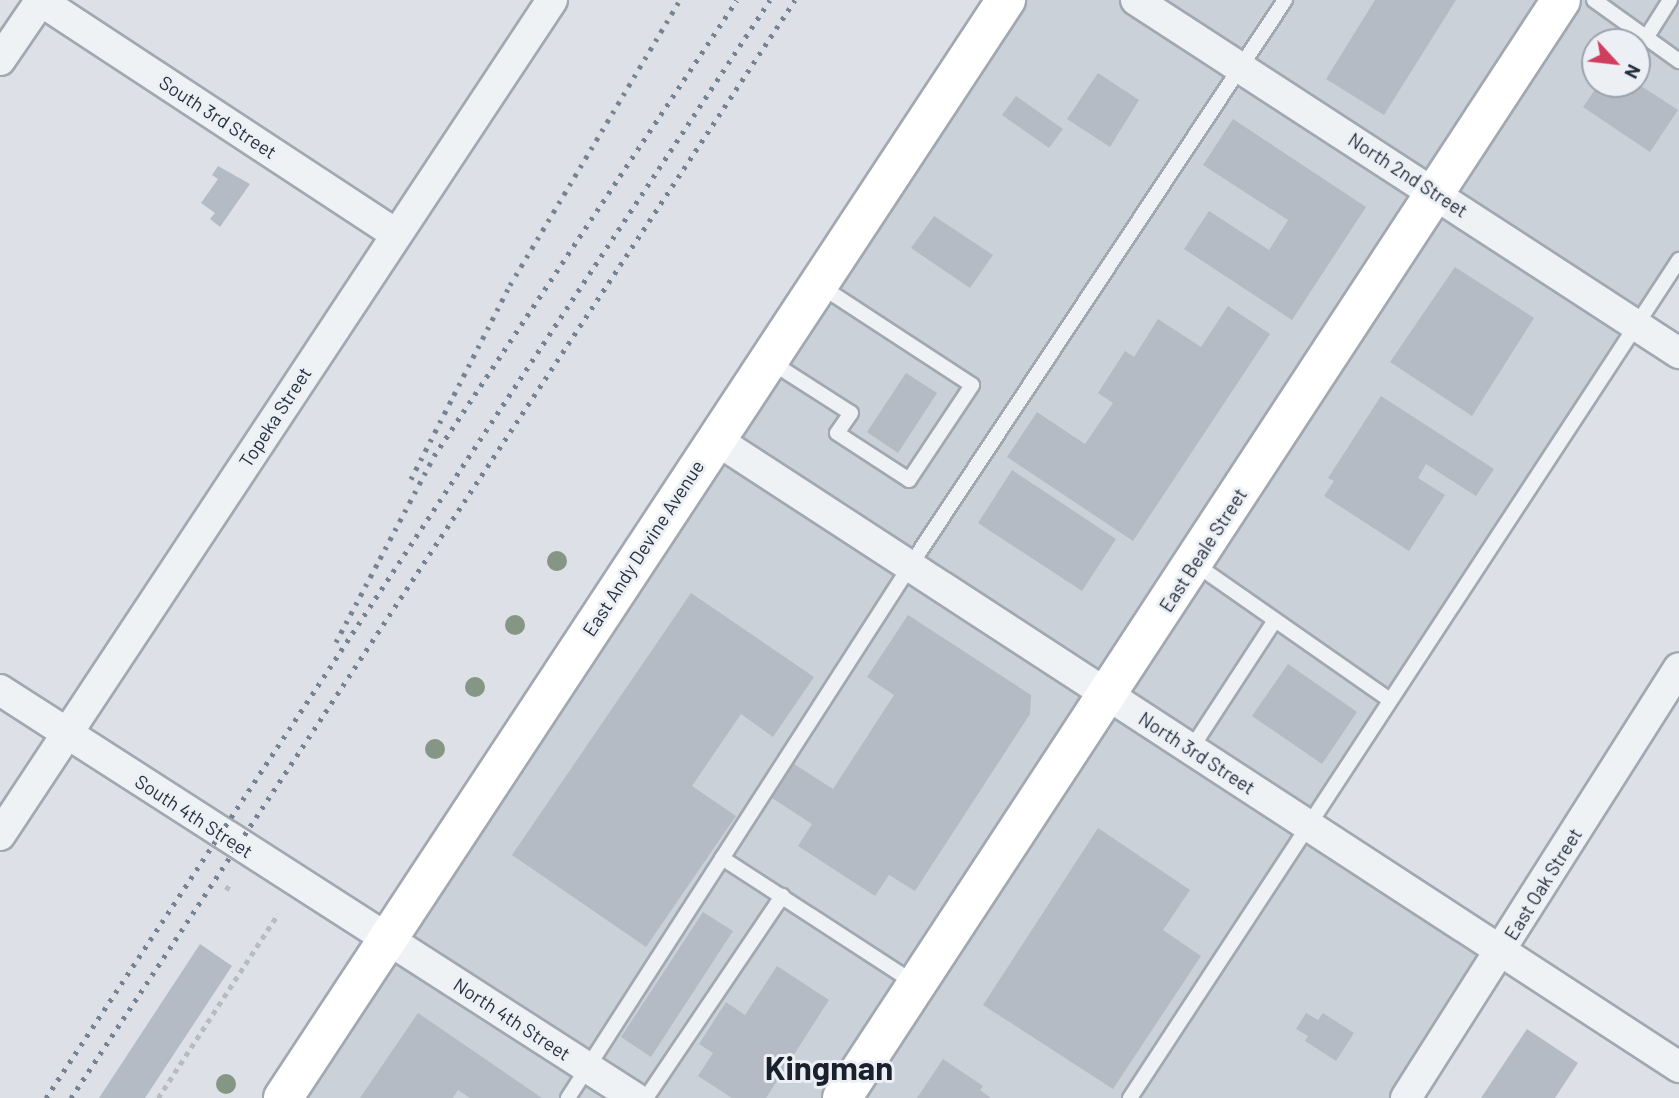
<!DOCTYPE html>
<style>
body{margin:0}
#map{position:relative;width:1679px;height:1098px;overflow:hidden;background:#dde1e7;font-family:Barlow,sans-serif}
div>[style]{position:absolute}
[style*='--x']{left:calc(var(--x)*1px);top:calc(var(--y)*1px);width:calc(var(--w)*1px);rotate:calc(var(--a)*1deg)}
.built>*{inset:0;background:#cbd1d9}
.building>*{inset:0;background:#b4bbc4}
.path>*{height:4.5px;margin-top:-2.25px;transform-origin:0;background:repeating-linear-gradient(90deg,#b7bcc2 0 5px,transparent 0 10px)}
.roads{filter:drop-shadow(2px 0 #a2a8b1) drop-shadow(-2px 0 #a2a8b1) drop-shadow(0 2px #a2a8b1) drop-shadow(0 -2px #a2a8b1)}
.lane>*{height:14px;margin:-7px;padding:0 7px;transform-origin:7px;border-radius:7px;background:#eff2f5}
.street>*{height:30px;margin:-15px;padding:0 15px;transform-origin:15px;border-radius:15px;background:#eff2f5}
.secondary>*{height:38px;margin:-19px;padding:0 19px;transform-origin:19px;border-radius:19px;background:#fff}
.primary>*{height:38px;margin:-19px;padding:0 19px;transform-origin:19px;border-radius:19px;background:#fff}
.rail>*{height:5px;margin-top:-2.5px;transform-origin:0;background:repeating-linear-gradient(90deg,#768291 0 3.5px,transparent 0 10.5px)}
.trees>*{width:20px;height:20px;margin:-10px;border-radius:50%;background:#859784}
span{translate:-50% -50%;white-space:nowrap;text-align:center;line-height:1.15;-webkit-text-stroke:6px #ecf0f5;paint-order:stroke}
.street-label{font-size:19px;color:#26303e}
.town-label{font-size:33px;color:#19212e;font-weight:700}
.north{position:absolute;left:1581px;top:28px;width:70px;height:70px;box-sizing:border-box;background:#ecf0f5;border:2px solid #9da3ac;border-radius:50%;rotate:117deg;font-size:19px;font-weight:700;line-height:28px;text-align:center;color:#26303e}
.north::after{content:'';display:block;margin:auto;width:24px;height:32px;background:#d03e5e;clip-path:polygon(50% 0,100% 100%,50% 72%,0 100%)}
</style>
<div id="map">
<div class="built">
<div style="clip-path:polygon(evenodd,1005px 0,1679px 0,1679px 260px,1308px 825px,1501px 951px,1406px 1098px,283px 1098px,1005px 0,1595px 42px,1637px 42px,1637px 84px,1595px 84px,1595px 42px)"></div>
</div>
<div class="building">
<div style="clip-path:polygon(1375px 0,1456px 0,1384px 115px,1326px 79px)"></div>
<div style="clip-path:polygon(1098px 73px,1139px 100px,1110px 147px,1067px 119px)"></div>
<div style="clip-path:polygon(1599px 84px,1638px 84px,1678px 110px,1650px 152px,1583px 107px)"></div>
<div style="clip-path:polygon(1016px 96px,1063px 129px,1049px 148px,1002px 115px)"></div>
<div style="clip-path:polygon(1233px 119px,1366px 207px,1292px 320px,1184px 249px,1209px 211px,1269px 250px,1288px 220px,1203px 165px)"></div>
<div style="clip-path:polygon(218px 166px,250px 184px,220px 227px,210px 219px,215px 213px,201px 203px,218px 179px,212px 175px)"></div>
<div style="clip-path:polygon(934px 216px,993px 255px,970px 288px,911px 248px)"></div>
<div style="clip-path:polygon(1455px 267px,1534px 318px,1472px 416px,1390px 362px)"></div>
<div style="clip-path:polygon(1228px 306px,1270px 334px,1133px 541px,1007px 457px,1037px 412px,1085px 444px,1113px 403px,1098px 393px,1125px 351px,1134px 357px,1158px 319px,1201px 347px)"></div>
<div style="clip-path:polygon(906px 373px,937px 393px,898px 453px,867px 432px)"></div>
<div style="clip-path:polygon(1381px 396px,1494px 469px,1476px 496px,1426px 464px,1418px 478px,1445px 495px,1409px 551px,1324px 496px,1334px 481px,1328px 478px)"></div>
<div style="clip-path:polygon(1012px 470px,1116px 539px,1082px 591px,978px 523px)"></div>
<div style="clip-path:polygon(691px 593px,814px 677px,773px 737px,741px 714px,692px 786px,736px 816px,646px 947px,512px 855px)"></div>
<div style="clip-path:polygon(908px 615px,1031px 695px,1030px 714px,915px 891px,889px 875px,875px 896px,798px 846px,812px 824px,772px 798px,794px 764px,833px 789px,894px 695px,867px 677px)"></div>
<div style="clip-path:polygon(1288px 664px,1357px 712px,1322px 764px,1252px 716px)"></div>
<div style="clip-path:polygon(1098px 828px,1190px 890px,1163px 930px,1201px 956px,1113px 1089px,983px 1005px)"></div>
<div style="clip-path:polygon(703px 912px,733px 931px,651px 1057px,621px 1037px)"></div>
<div style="clip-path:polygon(200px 944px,232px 966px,145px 1098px,99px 1098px)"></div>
<div style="clip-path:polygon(777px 966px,829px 1000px,766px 1098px,732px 1098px,698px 1076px,713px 1053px,699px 1044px,726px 1002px,745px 1015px)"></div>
<div style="clip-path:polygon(418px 1013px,542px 1098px,470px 1098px,458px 1090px,453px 1098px,360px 1098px)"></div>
<div style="clip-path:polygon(1306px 1013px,1318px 1020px,1323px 1013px,1354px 1033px,1336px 1061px,1305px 1041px,1308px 1036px,1296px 1029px)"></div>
<div style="clip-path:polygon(1527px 1029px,1578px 1063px,1555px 1098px,1481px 1098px)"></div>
<div style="clip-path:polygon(943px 1059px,983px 1086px,980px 1090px,991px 1098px,917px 1098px)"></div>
</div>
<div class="path">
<div style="--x:226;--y:890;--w:9;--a:-58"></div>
<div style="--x:158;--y:1098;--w:220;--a:-56.9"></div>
</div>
<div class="roads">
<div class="lane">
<div style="--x:1594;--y:0;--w:105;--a:35.7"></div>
<div style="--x:1646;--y:38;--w:45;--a:-57.7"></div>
<div style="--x:768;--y:360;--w:98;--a:32.6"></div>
<div style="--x:851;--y:413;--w:24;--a:125"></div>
<div style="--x:837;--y:433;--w:86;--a:33.1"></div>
<div style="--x:909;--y:480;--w:114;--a:-56.4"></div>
<div style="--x:972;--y:385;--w:183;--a:-146.8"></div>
<div style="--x:1195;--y:564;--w:238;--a:34.9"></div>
<div style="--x:1191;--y:749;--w:154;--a:-56.9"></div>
<div style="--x:722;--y:858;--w:231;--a:33"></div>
<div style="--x:568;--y:1098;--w:632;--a:-57.26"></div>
<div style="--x:910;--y:566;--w:679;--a:-56.47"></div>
<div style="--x:646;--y:1098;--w:244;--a:-56"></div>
<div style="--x:1130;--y:1098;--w:1002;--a:-56.77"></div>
</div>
<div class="street">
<div style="--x:1136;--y:0;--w:648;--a:33.03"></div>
<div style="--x:41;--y:1;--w:422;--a:33.3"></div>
<div style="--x:0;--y:60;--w:73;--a:-55.7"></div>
<div style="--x:715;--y:439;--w:1151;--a:33.08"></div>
<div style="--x:0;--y:690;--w:755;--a:32.72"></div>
<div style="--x:0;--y:835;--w:1001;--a:-56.53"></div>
<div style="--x:1406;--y:1098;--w:509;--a:-57.59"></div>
</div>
<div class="secondary">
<div style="--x:842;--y:1098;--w:1312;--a:-56.78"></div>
</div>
<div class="primary">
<div style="--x:283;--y:1098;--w:1315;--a:-56.64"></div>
</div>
</div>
<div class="rail">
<div style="--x:411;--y:479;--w:218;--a:-63"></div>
<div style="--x:510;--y:285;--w:332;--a:-59.2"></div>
<div style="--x:336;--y:642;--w:210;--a:-62.2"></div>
<div style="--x:434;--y:456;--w:547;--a:-56.4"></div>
<div style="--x:46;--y:1098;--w:1315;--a:-56.6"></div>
<div style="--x:71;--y:1098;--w:1315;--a:-56.6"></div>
</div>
<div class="trees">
<div style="left:557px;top:561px"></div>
<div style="left:515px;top:625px"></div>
<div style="left:475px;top:687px"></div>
<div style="left:435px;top:749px"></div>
<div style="left:226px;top:1084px"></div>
</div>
<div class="street-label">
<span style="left:218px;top:117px;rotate:33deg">South 3rd Street</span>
<span style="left:1408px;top:175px;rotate:33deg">North 2nd Street</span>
<span style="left:275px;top:417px;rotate:-57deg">Topeka Street</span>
<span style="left:643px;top:548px;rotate:-57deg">East Andy Devine Avenue</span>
<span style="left:1203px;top:550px;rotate:-57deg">East Beale Street</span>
<span style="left:1197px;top:753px;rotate:33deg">North 3rd Street</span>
<span style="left:194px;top:816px;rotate:33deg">South 4th Street</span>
<span style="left:1543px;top:884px;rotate:-58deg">East Oak Street</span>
<span style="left:512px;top:1019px;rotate:33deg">North 4th Street</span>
</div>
<div class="town-label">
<span style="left:829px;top:1068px">Kingman</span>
</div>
<div class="north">N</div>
</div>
